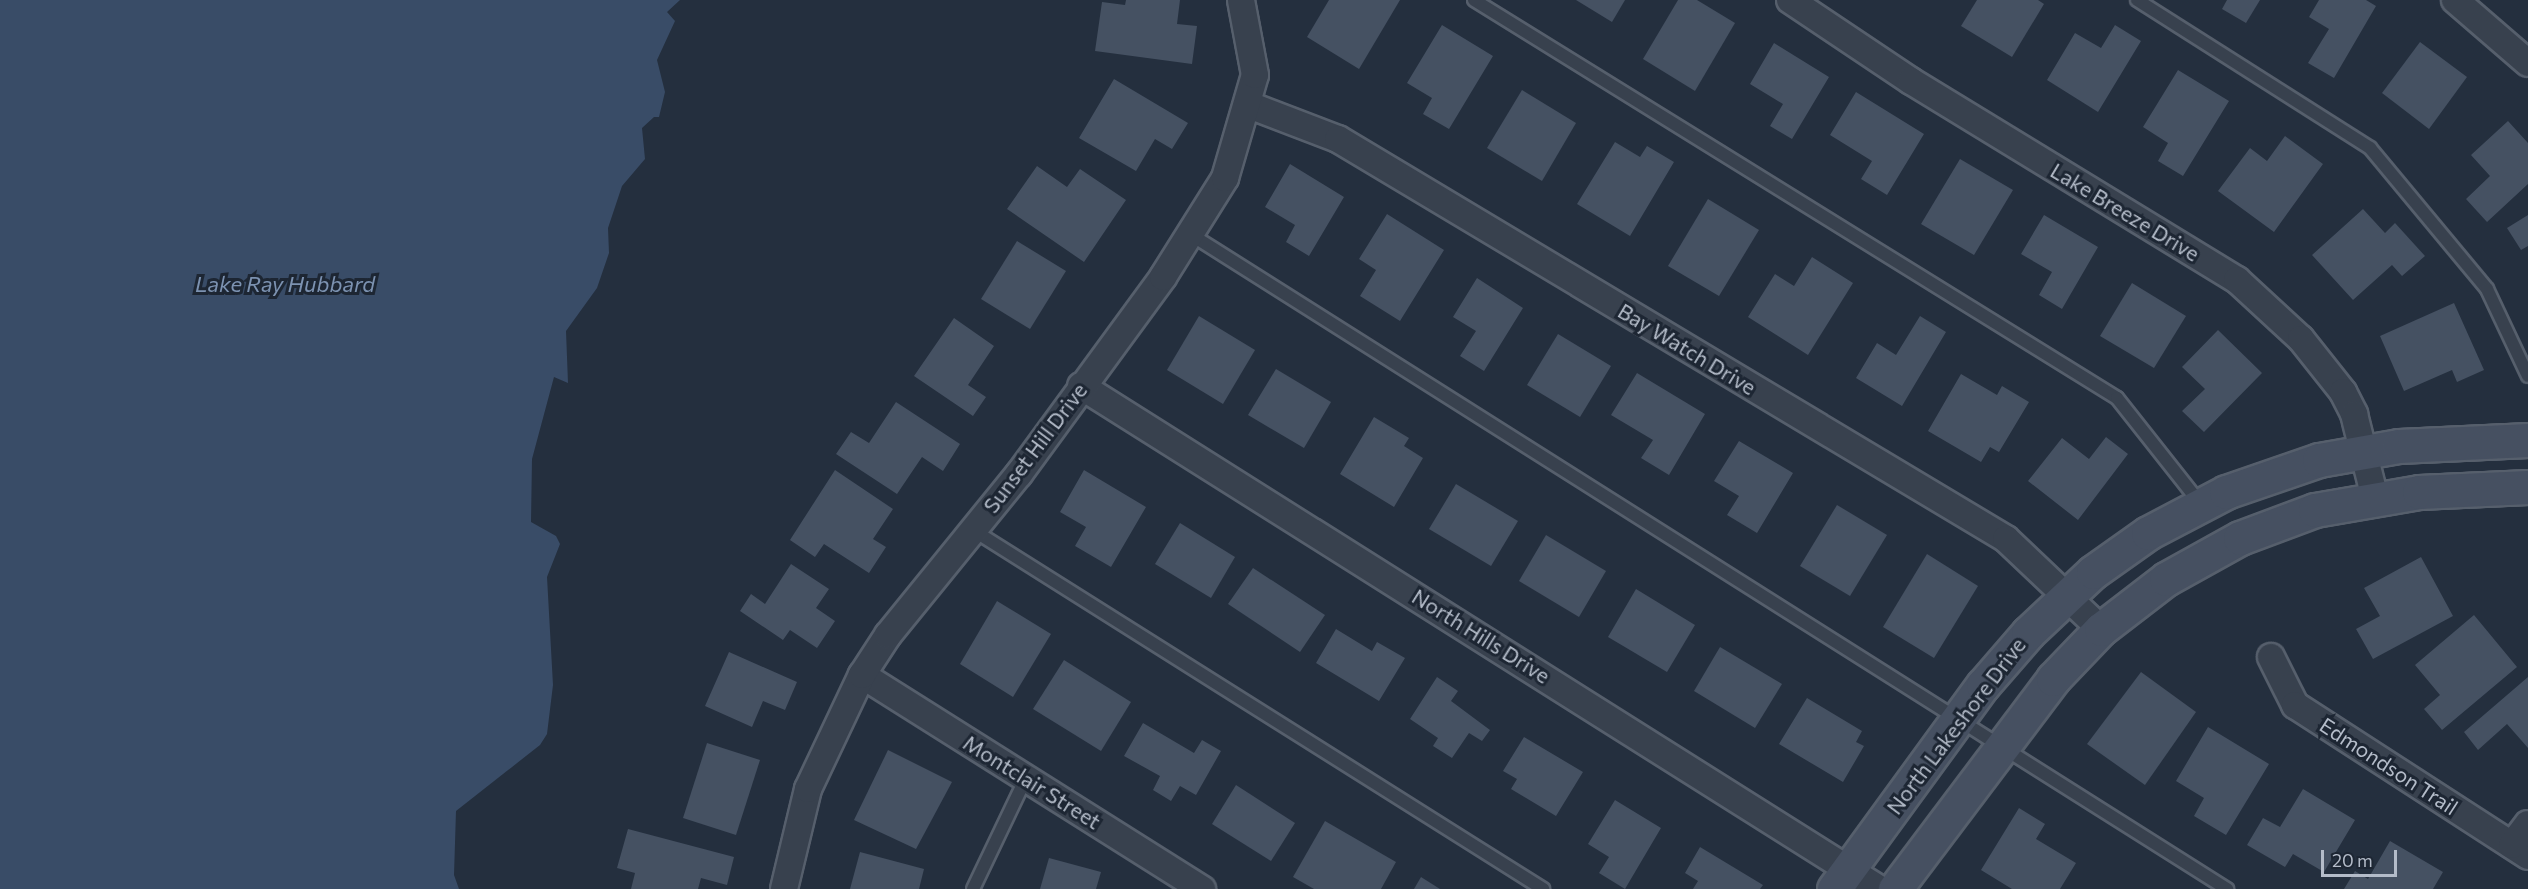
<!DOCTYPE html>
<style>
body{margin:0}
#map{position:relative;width:2528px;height:889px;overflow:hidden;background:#242f3e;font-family:Commissioner,sans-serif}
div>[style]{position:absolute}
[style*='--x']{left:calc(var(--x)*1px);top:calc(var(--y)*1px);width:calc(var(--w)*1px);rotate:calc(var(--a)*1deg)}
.water>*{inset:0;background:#394c67}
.building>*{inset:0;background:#455162}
.roads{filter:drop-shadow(2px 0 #565f6c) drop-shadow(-2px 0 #565f6c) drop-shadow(0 2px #565f6c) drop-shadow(0 -2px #565f6c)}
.service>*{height:12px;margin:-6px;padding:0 6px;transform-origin:6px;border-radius:6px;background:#38414e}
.minor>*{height:26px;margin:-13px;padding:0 13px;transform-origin:13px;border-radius:13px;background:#38414e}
.secondary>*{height:33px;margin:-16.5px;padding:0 16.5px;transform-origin:16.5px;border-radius:16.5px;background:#465061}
span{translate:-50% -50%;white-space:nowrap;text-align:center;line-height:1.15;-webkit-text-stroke:6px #1d2633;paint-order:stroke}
.street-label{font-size:21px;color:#b4bcc9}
.water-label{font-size:22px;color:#7c92b1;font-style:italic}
.scale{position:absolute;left:2321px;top:850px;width:76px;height:27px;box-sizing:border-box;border:3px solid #b4bcc9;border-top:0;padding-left:8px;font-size:18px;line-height:21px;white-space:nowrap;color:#b4bcc9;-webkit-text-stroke:4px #1d2633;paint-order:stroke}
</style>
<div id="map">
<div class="water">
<div style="clip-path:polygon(0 0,680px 0,667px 12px,675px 21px,657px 60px,665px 92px,659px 117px,654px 117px,642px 128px,645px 159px,622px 186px,608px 228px,609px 253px,597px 288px,566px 331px,568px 383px,554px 377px,532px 459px,531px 522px,556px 536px,560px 544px,547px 577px,553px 685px,547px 734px,540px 745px,456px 811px,454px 875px,459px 889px,0 889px)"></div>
</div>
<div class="building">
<div style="clip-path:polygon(1126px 0,1180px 0,1177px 24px,1197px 26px,1192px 64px,1095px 51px,1102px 2px,1125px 5px)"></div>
<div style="clip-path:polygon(1329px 0,1400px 0,1359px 69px,1307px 37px)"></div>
<div style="clip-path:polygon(1576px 0,1625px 0,1612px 22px)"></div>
<div style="clip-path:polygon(1678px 0,1697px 0,1735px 23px,1695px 91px,1643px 59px)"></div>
<div style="clip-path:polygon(1977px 0,2038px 0,2044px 4px,2012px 57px,1961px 26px)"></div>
<div style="clip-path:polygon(2227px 0,2260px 0,2246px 23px,2222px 9px)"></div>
<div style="clip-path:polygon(2319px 0,2366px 0,2376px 6px,2334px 78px,2308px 63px,2329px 29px,2309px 17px)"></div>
<div style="clip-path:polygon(1442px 25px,1493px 56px,1449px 129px,1423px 114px,1432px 98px,1407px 83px)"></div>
<div style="clip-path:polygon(2115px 25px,2141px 41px,2098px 112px,2047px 80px,2075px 33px,2101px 48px)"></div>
<div style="clip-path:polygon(2420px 42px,2467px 77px,2429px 129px,2382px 93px)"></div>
<div style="clip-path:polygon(1774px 43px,1829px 77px,1792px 139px,1770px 126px,1783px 104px,1750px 84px)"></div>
<div style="clip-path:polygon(2178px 70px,2229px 101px,2183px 176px,2158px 161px,2168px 143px,2143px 127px)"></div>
<div style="clip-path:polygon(1114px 79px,1188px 123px,1172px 149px,1155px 139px,1136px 171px,1079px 138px)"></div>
<div style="clip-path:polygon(1522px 90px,1576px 123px,1542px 181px,1487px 148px)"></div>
<div style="clip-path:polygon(1856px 92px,1924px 134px,1887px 195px,1861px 179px,1872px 161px,1830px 135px)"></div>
<div style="clip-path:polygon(2508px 121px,2528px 143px,2528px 184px,2487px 222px,2466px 199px,2490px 176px,2471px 155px)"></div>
<div style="clip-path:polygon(2285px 136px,2323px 164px,2274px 232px,2218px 191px,2250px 148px,2267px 161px)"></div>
<div style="clip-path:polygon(1615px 142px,1640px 157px,1647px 146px,1674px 162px,1630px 236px,1577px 204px)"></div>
<div style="clip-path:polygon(1960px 159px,2013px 190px,1974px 255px,1921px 224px)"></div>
<div style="clip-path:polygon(1290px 164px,1344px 197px,1309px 256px,1286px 242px,1295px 225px,1265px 207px)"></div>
<div style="clip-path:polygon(1037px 166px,1067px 187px,1080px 169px,1126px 200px,1084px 262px,1007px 209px)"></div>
<div style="clip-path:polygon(1708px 199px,1759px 230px,1719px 296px,1668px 266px)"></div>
<div style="clip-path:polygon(2363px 209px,2385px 233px,2395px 223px,2425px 256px,2402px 276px,2392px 265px,2353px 300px,2312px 255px)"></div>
<div style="clip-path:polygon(1387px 214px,1444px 250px,1400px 321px,1360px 296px,1376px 270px,1359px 259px)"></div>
<div style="clip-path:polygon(2044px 215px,2098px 247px,2062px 309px,2039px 295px,2052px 272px,2021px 254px)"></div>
<div style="clip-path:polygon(2528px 215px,2528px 246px,2521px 250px,2507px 228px)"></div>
<div style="clip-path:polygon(1017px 241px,1066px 271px,1030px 329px,981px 299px)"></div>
<div style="clip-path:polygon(1812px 257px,1853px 283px,1808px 355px,1748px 317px,1775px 274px,1794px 286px)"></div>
<div style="clip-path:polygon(1477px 278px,1523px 308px,1484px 371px,1460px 356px,1476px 331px,1453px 317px)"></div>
<div style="clip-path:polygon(2132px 283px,2186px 316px,2154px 368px,2100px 336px)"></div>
<div style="clip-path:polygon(2454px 303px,2484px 370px,2457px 382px,2452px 370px,2404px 391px,2380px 336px)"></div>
<div style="clip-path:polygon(1199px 316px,1255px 350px,1223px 404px,1167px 370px)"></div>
<div style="clip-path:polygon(1920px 316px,1946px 332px,1902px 406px,1856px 378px,1877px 343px,1896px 355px)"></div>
<div style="clip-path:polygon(954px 318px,994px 346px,968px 385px,986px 397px,973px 416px,914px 376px)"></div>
<div style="clip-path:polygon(2218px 330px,2262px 373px,2204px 432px,2182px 411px,2205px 389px,2182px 367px)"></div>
<div style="clip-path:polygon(1558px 334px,1611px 366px,1580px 417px,1527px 385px)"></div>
<div style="clip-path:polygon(1276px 369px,1331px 402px,1304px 448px,1248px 415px)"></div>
<div style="clip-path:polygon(1637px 373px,1705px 414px,1669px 475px,1641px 458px,1653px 440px,1611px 415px)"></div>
<div style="clip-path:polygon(1961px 374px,1997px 395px,2002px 386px,2029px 402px,1999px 452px,1990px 447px,1981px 462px,1928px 431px)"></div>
<div style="clip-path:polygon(896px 402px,960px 444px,943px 471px,922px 457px,897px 494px,836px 454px,851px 432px,869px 443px)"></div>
<div style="clip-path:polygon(1374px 417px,1409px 438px,1404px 446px,1423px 458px,1394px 507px,1340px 474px)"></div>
<div style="clip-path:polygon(2106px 437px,2128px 454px,2078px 520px,2028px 481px,2062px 438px,2089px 459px)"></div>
<div style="clip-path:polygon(1739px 441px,1793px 473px,1757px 533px,1727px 515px,1739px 496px,1714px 481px)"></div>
<div style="clip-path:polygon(835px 470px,893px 509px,873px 539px,886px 547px,869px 573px,824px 544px,815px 557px,790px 540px)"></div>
<div style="clip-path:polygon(1084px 470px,1146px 507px,1111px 567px,1075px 546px,1086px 527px,1060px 512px)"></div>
<div style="clip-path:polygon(1456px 484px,1518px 521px,1491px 566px,1429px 529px)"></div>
<div style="clip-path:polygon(1837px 505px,1887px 535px,1850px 596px,1800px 566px)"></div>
<div style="clip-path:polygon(1180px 523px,1235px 557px,1211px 598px,1155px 564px)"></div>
<div style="clip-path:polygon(1546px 535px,1606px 571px,1579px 617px,1519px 581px)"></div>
<div style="clip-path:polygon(1927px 554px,1978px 586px,1934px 658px,1883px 627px)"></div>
<div style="clip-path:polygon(2421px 557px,2453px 616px,2373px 659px,2356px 629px,2380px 616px,2364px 588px)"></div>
<div style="clip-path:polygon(791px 564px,829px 589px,816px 608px,835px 621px,817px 648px,790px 630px,783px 640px,740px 611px,751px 594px,765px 604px)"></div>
<div style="clip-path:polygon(1253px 568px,1325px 615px,1300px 652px,1228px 604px)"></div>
<div style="clip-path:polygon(1636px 589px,1695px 625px,1667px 672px,1608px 637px)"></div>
<div style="clip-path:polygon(997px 601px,1051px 634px,1013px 697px,960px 664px)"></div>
<div style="clip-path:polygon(2474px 615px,2517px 667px,2442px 730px,2424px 709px,2440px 695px,2415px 665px)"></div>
<div style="clip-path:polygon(1336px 629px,1372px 651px,1377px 642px,1405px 658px,1379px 701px,1316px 663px)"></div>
<div style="clip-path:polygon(1720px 647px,1782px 684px,1755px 728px,1694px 691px)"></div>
<div style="clip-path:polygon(729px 652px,797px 682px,785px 710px,763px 701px,752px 727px,705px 706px)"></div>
<div style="clip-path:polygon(1064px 660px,1131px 702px,1101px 751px,1033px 709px)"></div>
<div style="clip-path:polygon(2141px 672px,2196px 712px,2145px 785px,2087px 744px)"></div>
<div style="clip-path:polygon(1437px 677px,1458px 691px,1451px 701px,1490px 730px,1482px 741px,1469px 733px,1452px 758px,1433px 746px,1438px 738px,1410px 719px)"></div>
<div style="clip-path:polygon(2528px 677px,2528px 748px,2507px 724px,2478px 750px,2464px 732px)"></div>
<div style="clip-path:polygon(1807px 698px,1862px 731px,1856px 742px,1864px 746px,1843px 782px,1779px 744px)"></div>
<div style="clip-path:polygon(1143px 723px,1194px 753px,1202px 740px,1221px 751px,1196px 795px,1180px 786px,1171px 801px,1153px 790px,1160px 776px,1124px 756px)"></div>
<div style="clip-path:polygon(2208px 727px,2269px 764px,2226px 835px,2194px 816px,2204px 798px,2176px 781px)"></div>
<div style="clip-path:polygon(1524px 737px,1583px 772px,1556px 816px,1511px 789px,1517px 779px,1503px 771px)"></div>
<div style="clip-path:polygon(707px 743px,760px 760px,736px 835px,683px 818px)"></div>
<div style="clip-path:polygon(888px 750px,952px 782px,916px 849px,854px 820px)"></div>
<div style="clip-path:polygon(1236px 785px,1295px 823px,1271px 861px,1212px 824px)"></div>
<div style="clip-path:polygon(2303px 789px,2355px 820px,2324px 872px,2293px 854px,2285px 867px,2247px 845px,2263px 818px,2280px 827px)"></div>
<div style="clip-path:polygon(1615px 800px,1661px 828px,1625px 889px,1599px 873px,1609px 857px,1588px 844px)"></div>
<div style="clip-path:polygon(2019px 808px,2045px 824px,2036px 839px,2076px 863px,2060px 889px,2012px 889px,1981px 870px)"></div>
<div style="clip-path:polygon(1325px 821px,1396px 862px,1381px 889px,1314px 889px,1293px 877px)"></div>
<div style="clip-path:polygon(628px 829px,734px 857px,727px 885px,701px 878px,698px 889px,631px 889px,635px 873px,617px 868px)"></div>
<div style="clip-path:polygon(2390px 841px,2443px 872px,2433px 889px,2344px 889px,2355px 871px,2368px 879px)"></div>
<div style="clip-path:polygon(1700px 847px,1763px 885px,1760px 889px,1693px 889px,1698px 881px,1685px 873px)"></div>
<div style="clip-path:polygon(860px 852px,924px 869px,919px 889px,850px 889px)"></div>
<div style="clip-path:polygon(1049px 858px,1101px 872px,1096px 889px,1040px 889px)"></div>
<div style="clip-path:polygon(1421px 877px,1440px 889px,1414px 889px)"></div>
</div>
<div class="roads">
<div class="service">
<div style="--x:1474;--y:0;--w:756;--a:31.76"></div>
<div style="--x:2117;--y:398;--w:134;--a:51.7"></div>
<div style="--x:2137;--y:0;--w:276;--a:32.4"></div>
<div style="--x:2370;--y:148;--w:183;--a:50.3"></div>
<div style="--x:2487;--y:289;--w:96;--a:64.8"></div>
<div style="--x:1190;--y:234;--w:1227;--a:32.28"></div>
<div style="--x:973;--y:530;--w:674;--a:32.2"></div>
<div style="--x:973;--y:889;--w:123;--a:-64.5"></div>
</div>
<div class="minor">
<div style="--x:1790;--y:0;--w:146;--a:33.8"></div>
<div style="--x:1911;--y:81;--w:382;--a:31.4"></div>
<div style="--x:2237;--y:280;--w:87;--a:42.7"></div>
<div style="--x:2301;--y:339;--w:68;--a:51.6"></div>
<div style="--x:2343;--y:392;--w:25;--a:63"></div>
<div style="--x:2354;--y:414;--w:87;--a:76"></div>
<div style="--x:2455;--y:0;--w:96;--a:40.8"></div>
<div style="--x:1249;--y:105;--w:95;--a:20.9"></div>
<div style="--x:1338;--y:139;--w:779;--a:30.91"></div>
<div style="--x:2006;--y:539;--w:131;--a:43.5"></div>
<div style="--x:1081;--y:386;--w:943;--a:32.22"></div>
<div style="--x:2271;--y:657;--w:54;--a:63.4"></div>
<div style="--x:2295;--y:705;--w:278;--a:32.9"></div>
<div style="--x:862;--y:675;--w:402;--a:32.2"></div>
<div style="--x:2512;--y:845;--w:26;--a:-53"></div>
<div style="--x:784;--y:889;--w:103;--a:-76.5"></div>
<div style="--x:808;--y:789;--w:126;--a:-64.7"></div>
<div style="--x:862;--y:675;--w:48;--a:-57"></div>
<div style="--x:888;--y:635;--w:208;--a:-50.9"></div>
<div style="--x:1019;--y:474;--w:244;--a:-53.8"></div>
<div style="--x:1163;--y:277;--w:117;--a:-57.9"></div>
<div style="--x:1225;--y:178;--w:107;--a:-73.8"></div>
<div style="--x:1255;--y:75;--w:76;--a:-100.6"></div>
</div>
<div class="secondary">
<div style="--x:1834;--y:889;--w:253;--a:-53.9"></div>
<div style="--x:1983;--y:685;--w:69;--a:-49.1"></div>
<div style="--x:2028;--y:633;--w:89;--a:-43.2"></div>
<div style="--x:2093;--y:572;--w:67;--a:-35.3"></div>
<div style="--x:2148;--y:533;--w:88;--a:-27.7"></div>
<div style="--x:2226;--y:492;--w:98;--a:-19"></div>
<div style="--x:2319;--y:460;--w:81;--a:-9.9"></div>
<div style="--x:2399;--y:446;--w:129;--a:-2.7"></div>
<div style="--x:1895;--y:889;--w:263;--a:-53"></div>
<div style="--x:2053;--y:679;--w:69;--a:-46.2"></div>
<div style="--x:2101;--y:629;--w:82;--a:-37.6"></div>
<div style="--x:2166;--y:579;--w:85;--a:-29"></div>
<div style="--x:2240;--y:538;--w:80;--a:-20.5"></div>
<div style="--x:2315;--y:510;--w:106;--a:-9.8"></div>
<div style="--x:2419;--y:492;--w:109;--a:-2.6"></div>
</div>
</div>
<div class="street-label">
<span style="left:2125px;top:212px;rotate:31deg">Lake Breeze Drive</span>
<span style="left:1687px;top:349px;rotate:31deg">Bay Watch Drive</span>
<span style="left:1035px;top:448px;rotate:-53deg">Sunset Hill Drive</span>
<span style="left:1481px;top:636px;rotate:32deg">North Hills Drive</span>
<span style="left:1956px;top:726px;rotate:-53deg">North Lakeshore Drive</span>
<span style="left:2389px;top:766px;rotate:33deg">Edmondson Trail</span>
<span style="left:1032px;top:782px;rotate:32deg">Montclair Street</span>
</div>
<div class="water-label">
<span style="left:285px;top:284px">Lake Ray Hubbard</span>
</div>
<div class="scale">20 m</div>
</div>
